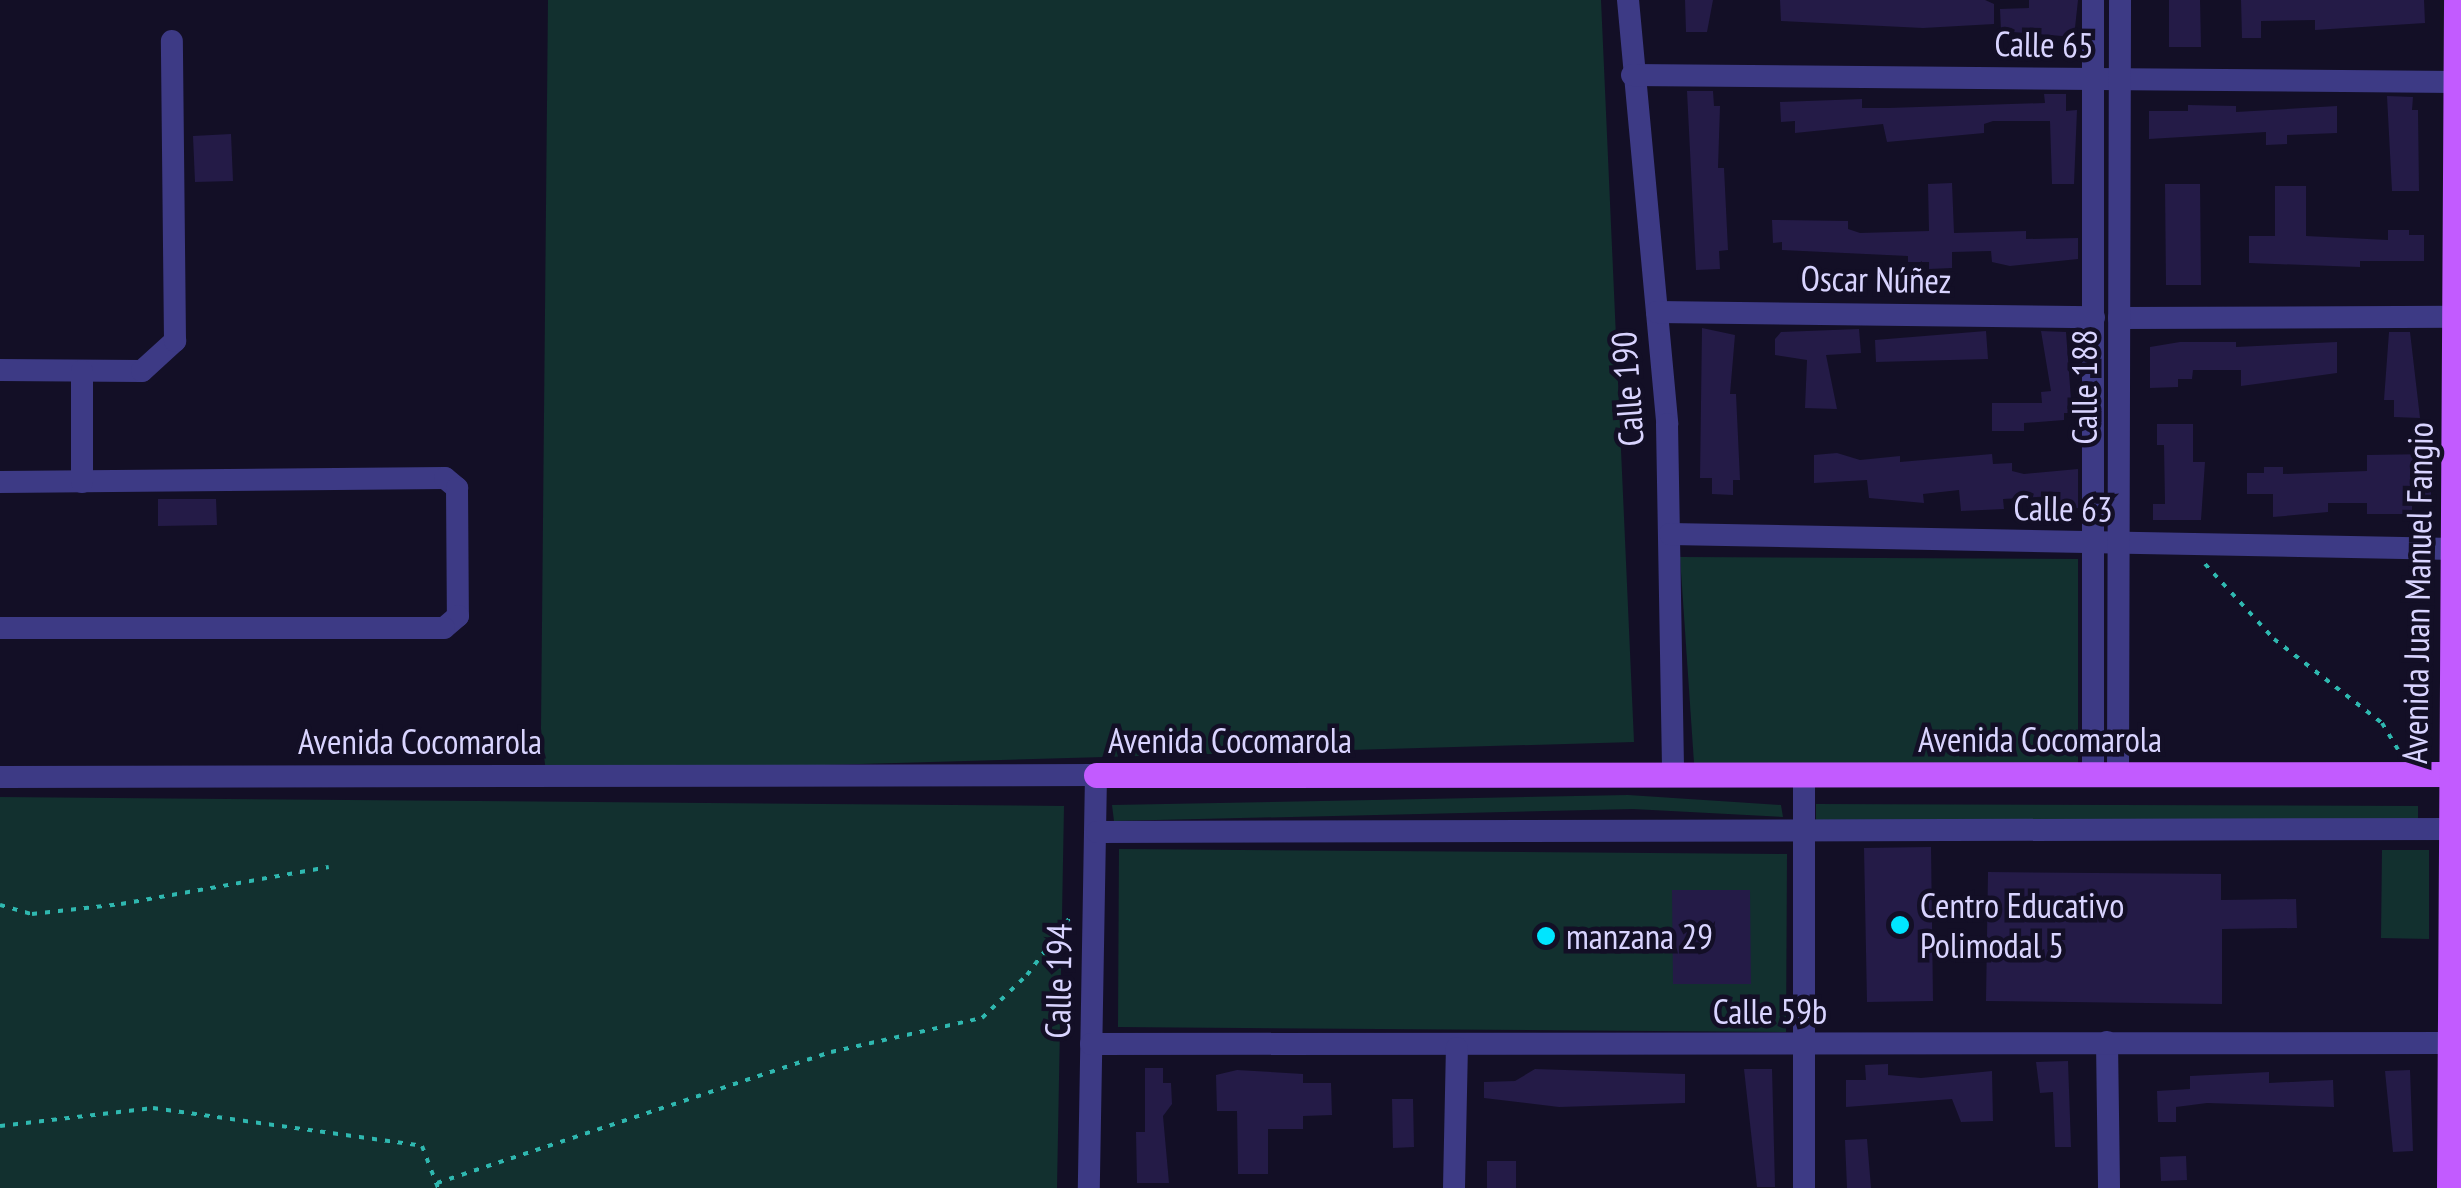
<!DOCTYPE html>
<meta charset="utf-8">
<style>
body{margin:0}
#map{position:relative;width:2461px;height:1188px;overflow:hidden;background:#130f26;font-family:"PT Sans Narrow",sans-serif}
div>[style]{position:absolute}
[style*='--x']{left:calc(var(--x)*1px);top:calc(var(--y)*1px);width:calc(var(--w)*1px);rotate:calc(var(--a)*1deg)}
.green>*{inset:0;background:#12302f}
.building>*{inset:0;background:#241b47}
.path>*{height:4px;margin-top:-2px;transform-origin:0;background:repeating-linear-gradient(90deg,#2fb8b0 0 5px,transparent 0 13px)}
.minor>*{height:22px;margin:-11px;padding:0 11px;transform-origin:11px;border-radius:11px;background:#3d3a85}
.major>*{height:25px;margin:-12.5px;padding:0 12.5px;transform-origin:12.5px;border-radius:12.5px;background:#c25bff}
.dots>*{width:28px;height:28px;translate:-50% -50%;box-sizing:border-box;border:5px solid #130f26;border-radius:50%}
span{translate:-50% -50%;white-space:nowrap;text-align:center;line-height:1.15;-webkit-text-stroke:9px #130f26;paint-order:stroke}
.street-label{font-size:35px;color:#d9d4ff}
.poi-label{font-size:35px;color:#d9d4ff}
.left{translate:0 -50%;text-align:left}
</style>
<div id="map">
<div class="green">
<div style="clip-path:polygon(548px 0,1601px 0,1634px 742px,546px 773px,541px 729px)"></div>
<div style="clip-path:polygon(1680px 557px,2078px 559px,2078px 764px,1694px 763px)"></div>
<div style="clip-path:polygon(1628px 795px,1781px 805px,1783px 817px,1633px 809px,1114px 821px,1112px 805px)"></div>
<div style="clip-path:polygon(0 797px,1064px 806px,1057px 1188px,0 1188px)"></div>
<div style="clip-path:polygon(1816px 804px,2418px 806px,2418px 821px,1816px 820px)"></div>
<div style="clip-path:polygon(1119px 849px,1787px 854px,1786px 1032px,1118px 1027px)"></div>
<div style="clip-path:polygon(2382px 850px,2429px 850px,2429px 939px,2381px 938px)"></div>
</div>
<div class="building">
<div style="clip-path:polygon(1685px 0,1713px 0,1707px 32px,1686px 32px)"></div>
<div style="clip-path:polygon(1780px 0,1985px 0,1994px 4px,1994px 24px,1923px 28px,1781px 21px)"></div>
<div style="clip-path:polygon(2029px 0,2078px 0,2074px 37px,2001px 31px,2000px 9px,2029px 8px)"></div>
<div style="clip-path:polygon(2169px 0,2200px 0,2201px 47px,2169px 47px)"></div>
<div style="clip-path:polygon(2241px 0,2424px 0,2425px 23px,2315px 30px,2315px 20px,2261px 21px,2261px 38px,2242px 38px)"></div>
<div style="clip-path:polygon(1687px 91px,1713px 91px,1714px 106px,1720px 106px,1718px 168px,1724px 168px,1728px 250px,1719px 251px,1720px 269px,1696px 270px)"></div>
<div style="clip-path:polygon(2044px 94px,2066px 94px,2066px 111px,2077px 110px,2074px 184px,2052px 184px,2050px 121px,1993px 121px,1984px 124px,1984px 133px,1887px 142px,1883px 124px,1795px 133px,1795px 121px,1781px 122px,1780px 102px,1862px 99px,1862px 108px,1888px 108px,2045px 103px)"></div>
<div style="clip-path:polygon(2387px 96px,2413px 97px,2412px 110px,2418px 110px,2419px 191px,2392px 191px)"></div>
<div style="clip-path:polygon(2188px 105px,2236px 106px,2236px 112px,2337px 106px,2337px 133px,2287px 135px,2287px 144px,2266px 145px,2266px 132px,2149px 139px,2149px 111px,2188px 111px)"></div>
<div style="clip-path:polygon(231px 134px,233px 181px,195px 182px,193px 136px)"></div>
<div style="clip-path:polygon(1952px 183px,1954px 233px,2026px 231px,2026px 239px,2078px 238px,2078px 259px,2010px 266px,1992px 262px,1991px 251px,1952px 252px,1952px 268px,1929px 269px,1929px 262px,1908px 262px,1908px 256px,1782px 250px,1782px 242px,1773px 243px,1772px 220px,1848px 221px,1848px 229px,1860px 233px,1929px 231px,1928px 184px)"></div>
<div style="clip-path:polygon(2165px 184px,2200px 184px,2201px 285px,2166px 285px)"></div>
<div style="clip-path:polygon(2275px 186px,2306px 186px,2306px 236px,2388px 240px,2388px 230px,2409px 230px,2409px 235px,2424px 235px,2424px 261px,2360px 261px,2360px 267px,2249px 263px,2249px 236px,2275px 236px)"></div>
<div style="clip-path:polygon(1702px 328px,1735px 335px,1730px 394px,1736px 394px,1740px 480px,1733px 480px,1733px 495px,1712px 494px,1712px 478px,1700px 478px)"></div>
<div style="clip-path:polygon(1859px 329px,1861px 353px,1826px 355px,1837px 409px,1805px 408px,1807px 360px,1775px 355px,1775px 339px,1781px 332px)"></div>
<div style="clip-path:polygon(1986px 331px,1988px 359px,1876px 362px,1875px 340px)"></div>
<div style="clip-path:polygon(2041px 331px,2066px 332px,2072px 413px,2064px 413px,2064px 420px,2024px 423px,2024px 431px,1992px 431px,1992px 403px,2042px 403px,2041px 392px,2051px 391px)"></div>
<div style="clip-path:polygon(2389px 332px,2410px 332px,2420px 418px,2394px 417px,2394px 400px,2384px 400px)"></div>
<div style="clip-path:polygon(2180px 342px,2236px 342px,2236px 347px,2337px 342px,2337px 373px,2241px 386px,2241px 370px,2193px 370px,2192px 379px,2178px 379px,2178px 387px,2150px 388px,2150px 347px)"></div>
<div style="clip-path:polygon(2157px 424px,2193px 424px,2193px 462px,2205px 462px,2201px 520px,2153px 520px,2153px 504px,2165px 504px,2164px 445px,2157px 445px)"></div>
<div style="clip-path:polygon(1837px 453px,1860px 460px,1900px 456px,1900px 462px,1992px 454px,1993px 464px,2012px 463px,2012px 471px,2024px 474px,2078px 469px,2078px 508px,2055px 509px,2055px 496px,2003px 499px,2004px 509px,1961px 511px,1959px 490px,1923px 494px,1924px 503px,1869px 498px,1867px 480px,1814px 483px,1814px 455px)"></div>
<div style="clip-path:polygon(2431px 454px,2431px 500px,2412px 500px,2412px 514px,2367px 514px,2367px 503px,2328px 503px,2328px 512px,2273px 517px,2273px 494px,2247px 494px,2247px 473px,2264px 473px,2264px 467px,2283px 467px,2283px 474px,2367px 471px,2367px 455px)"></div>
<div style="clip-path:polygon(158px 499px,216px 499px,217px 525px,158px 526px)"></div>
<div style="clip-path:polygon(1931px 847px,1933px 1001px,1867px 1002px,1864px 848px)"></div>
<div style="clip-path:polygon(1988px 872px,2221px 874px,2221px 900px,2296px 899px,2297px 928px,2222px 929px,2222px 1004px,1986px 1001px)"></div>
<div style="clip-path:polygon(1672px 890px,1750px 890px,1751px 984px,1673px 984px)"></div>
<div style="clip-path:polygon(2068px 1061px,2071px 1147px,2055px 1147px,2053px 1092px,2040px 1093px,2036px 1062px)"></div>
<div style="clip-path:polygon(1888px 1064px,1888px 1075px,1921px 1078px,1992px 1071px,1993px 1121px,1961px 1122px,1952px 1099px,1846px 1107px,1846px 1080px,1866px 1080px,1865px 1065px)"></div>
<div style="clip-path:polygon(1145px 1068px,1163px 1068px,1163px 1083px,1171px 1083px,1172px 1104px,1163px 1116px,1169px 1183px,1137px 1183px,1136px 1132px,1145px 1132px)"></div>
<div style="clip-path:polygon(1535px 1069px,1685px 1074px,1685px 1103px,1559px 1107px,1484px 1098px,1484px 1082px,1515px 1081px)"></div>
<div style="clip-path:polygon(1744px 1069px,1772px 1069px,1775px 1187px,1757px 1187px)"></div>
<div style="clip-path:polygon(1237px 1070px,1303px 1074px,1303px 1083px,1331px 1083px,1332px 1115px,1303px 1116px,1303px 1129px,1268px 1129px,1268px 1174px,1238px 1174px,1237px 1111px,1217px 1111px,1216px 1075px)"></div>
<div style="clip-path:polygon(2410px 1070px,2413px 1151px,2393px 1152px,2385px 1071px)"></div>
<div style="clip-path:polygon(2269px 1072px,2269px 1083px,2333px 1080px,2334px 1107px,2207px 1103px,2176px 1107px,2176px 1122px,2158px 1122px,2157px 1091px,2190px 1089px,2190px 1076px)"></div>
<div style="clip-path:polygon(1392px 1099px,1413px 1099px,1414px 1147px,1393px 1148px)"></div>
<div style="clip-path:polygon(1867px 1139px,1871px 1188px,1847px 1188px,1845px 1140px)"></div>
<div style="clip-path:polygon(2186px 1156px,2187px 1180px,2161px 1181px,2160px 1157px)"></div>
<div style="clip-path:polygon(1487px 1161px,1516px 1161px,1516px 1188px,1487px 1188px)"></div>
</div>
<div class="path">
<div style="--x:2205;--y:564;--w:102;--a:47.4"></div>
<div style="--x:2274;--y:639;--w:137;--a:37.9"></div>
<div style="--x:2382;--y:723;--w:31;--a:59"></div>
<div style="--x:0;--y:905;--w:33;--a:16"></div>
<div style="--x:32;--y:914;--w:90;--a:-6.4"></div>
<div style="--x:121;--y:904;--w:211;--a:-10.1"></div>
<div style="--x:0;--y:1126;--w:154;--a:-6.7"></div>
<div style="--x:153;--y:1108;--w:272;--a:8"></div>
<div style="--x:422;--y:1146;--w:45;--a:69.1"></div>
<div style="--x:437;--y:1183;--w:415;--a:-18.4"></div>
<div style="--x:831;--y:1052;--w:155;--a:-12.7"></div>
<div style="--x:982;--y:1018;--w:62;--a:-43.7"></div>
<div style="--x:1027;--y:975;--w:74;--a:-53.3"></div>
</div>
<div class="minor">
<div style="--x:1628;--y:0;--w:426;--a:84.7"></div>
<div style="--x:1667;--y:424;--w:351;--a:89"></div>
<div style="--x:1632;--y:75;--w:824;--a:0.49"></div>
<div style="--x:1657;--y:312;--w:437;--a:0.7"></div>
<div style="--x:2119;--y:318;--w:336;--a:-0.2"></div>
<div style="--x:0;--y:370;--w:142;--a:0.4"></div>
<div style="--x:142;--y:371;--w:45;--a:-42.3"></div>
<div style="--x:175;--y:341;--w:300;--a:-90.6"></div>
<div style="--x:0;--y:482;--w:445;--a:-0.5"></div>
<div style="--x:445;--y:478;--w:16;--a:40"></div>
<div style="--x:457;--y:488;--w:128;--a:89.6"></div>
<div style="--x:458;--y:616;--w:18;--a:139"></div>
<div style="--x:444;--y:628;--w:444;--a:180"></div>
<div style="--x:82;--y:482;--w:111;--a:-90"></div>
<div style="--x:1670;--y:534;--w:785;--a:1.09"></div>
<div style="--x:2093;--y:774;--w:774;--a:-90"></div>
<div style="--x:2118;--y:774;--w:774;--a:-89.85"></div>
<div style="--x:0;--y:777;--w:1096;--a:-0.1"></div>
<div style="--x:1096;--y:775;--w:413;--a:91"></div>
<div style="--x:1097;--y:832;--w:1364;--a:-0.13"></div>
<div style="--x:2107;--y:1042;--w:146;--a:89.2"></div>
<div style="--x:1091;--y:1044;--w:1358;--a:-0.04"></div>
<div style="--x:1454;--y:1188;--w:140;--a:-88.8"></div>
<div style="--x:1804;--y:1188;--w:414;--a:-90"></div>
</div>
<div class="major">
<div style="--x:1096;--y:775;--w:1365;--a:-0.04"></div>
<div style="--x:2449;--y:1188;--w:1188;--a:-89.66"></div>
</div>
<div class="dots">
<div style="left:1900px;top:925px;background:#00e5ff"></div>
<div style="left:1546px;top:936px;background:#00e5ff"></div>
</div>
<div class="street-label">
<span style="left:2044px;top:44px;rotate:1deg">Calle 65</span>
<span style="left:1876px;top:279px;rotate:1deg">Oscar Núñez</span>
<span style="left:2084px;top:387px;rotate:-90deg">Calle 188</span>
<span style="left:1627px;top:389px;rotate:-94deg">Calle 190</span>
<span style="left:2063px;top:508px;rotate:1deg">Calle 63</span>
<span style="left:2417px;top:593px;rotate:-89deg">Avenida Juan Manuel Fangio</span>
<span style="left:2040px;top:739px">Avenida Cocomarola</span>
<span style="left:1230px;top:740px">Avenida Cocomarola</span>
<span style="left:420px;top:741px">Avenida Cocomarola</span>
<span style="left:1058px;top:981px;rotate:-89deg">Calle 194</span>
<span style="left:1770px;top:1011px">Calle 59b</span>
</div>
<div class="poi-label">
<span class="left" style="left:1920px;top:925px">Centro Educativo<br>Polimodal 5</span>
<span class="left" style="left:1566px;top:936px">manzana 29</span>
</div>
</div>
